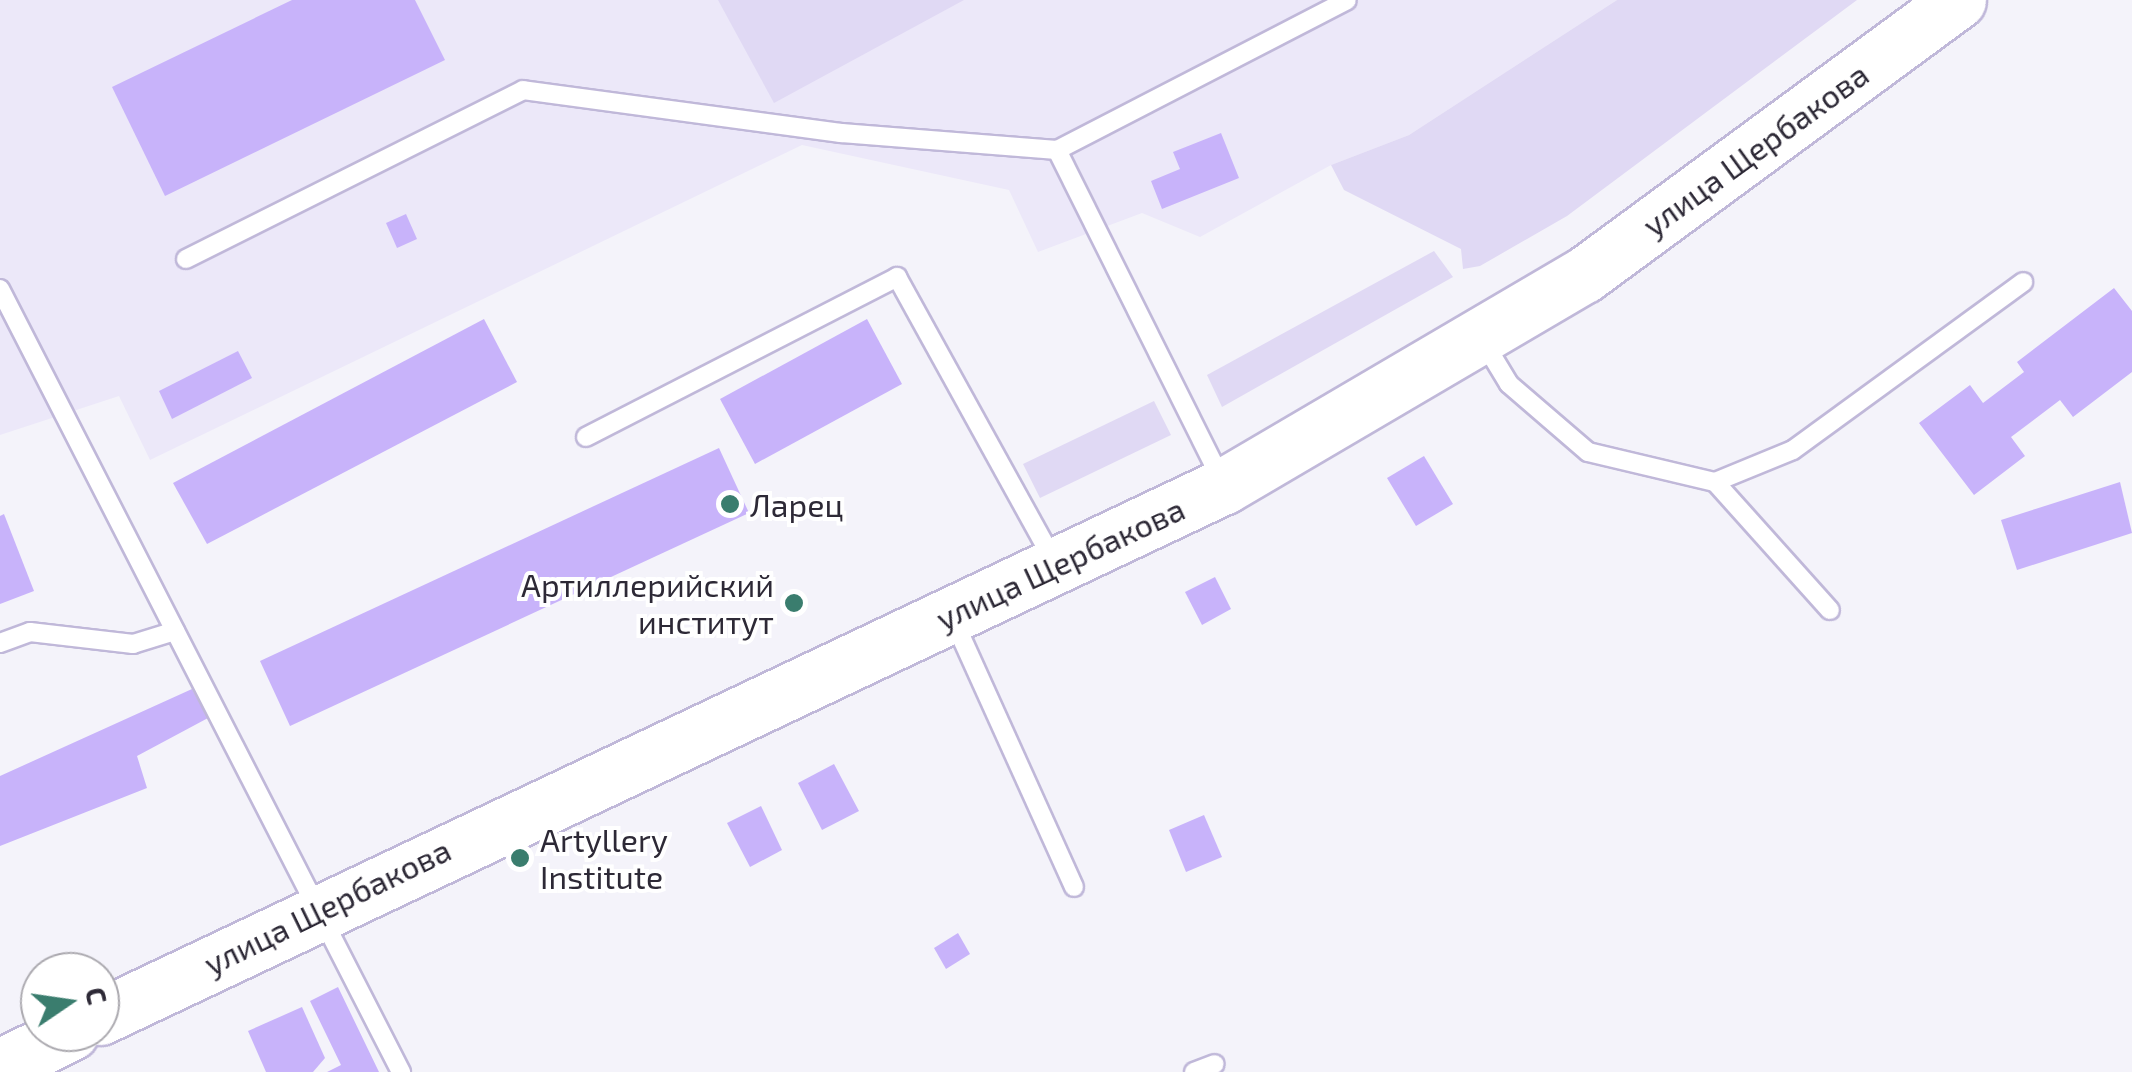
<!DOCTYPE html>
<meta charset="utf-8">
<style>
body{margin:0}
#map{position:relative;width:2132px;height:1072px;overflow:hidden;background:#f4f3fa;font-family:"Exo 2",sans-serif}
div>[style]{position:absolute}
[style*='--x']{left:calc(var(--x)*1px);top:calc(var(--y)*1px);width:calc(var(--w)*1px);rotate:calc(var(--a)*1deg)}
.built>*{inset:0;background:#ece8f9}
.green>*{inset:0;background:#e0d9f4}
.building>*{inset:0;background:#c8b3fa}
.roads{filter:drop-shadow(2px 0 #c0b8d9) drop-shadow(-2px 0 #c0b8d9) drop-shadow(0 2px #c0b8d9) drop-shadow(0 -2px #c0b8d9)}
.service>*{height:18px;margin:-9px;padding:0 9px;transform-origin:9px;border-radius:9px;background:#fff}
.primary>*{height:55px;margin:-27.5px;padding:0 27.5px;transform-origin:27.5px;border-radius:27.5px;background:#fff}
.dots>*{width:28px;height:28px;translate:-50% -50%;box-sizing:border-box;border:5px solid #fff;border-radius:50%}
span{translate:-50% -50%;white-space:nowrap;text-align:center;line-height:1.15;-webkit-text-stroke:8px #fff;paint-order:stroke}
.street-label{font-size:32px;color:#2d2936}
.poi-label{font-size:32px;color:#2d2936}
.left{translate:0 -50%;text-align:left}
.right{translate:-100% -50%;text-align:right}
.north{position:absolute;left:20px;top:952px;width:100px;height:100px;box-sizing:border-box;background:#fff;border:2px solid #aba9af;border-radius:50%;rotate:77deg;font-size:28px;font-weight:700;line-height:40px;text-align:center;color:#2d2936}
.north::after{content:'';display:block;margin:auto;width:35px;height:45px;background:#3a7d6e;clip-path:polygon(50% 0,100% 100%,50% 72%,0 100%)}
</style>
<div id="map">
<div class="built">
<div style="clip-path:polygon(0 0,1617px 0,1409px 135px,1331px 165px,1200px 237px,1142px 213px,1038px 252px,1009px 190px,802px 145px,150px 460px,119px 396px,0 435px)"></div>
</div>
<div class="green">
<div style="clip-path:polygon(718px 0,964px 0,774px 103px)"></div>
<div style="clip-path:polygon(1617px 0,1857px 0,1567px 216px,1480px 266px,1463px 269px,1461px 249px,1344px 190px,1331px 165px,1409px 135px)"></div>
<div style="clip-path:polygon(1434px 251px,1453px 277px,1222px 407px,1207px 375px)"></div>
<div style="clip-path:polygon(1154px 401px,1171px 435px,1040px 498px,1023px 464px)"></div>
</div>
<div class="building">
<div style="clip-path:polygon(292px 0,415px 0,445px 60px,165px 196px,112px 87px)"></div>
<div style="clip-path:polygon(1221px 133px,1239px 178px,1162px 209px,1151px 181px,1180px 169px,1173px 152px)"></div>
<div style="clip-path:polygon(406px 214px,417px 239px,397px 248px,386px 223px)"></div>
<div style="clip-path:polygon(2114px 288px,2132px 311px,2132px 372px,2073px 417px,2060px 400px,2011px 437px,2025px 456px,1974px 495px,1919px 423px,1970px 385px,1983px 403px,2024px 372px,2017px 362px)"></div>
<div style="clip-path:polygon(484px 319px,517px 382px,207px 544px,173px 483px)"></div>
<div style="clip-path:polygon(867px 319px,902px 384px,755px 464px,720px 399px)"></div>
<div style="clip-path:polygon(238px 351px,252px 378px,172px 419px,159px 391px)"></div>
<div style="clip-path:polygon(719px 448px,749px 513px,290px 726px,260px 661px)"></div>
<div style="clip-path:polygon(1424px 456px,1453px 504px,1416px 526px,1387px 478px)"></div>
<div style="clip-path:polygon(2120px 482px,2132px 533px,2017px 570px,2001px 520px)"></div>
<div style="clip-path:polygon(4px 514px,34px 591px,0 604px,0 516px)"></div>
<div style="clip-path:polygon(1215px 577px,1231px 609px,1202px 625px,1185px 592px)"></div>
<div style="clip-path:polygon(192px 689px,208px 718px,137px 756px,147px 788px,0 846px,0 776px)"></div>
<div style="clip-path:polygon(834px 764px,859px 811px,822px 830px,798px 783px)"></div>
<div style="clip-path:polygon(761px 806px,782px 850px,750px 867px,727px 823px)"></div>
<div style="clip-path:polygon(1204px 815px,1222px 857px,1186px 872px,1169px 830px)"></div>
<div style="clip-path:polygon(958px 933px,970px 954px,946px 969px,934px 948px)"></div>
<div style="clip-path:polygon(338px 987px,379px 1072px,327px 1072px,341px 1065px,310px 1001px)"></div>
<div style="clip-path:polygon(302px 1007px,325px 1058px,313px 1072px,266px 1072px,248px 1031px)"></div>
</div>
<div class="roads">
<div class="service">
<div style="--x:186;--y:259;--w:377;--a:-26.6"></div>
<div style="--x:523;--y:90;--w:321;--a:7.7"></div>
<div style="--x:841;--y:133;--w:217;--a:4.5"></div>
<div style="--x:0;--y:289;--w:880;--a:62.88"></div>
<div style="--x:1483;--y:341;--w:50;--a:58.8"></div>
<div style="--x:1509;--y:384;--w:104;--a:40.7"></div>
<div style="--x:1588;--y:452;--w:130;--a:13.3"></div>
<div style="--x:1715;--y:482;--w:84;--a:-22.3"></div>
<div style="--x:1793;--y:450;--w:285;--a:-36.1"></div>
<div style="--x:586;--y:437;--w:350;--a:-27.2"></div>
<div style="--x:897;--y:277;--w:323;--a:61.1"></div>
<div style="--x:1222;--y:481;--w:370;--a:-116.5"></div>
<div style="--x:1057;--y:150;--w:326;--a:-27.3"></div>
<div style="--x:1715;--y:482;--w:172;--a:48.1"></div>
<div style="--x:953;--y:619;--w:294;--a:65.7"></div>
<div style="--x:0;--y:643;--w:32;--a:-20"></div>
<div style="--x:30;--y:632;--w:104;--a:6.6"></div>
<div style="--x:133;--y:644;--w:44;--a:-17.2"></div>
<div style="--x:1194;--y:1072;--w:22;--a:-21"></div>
</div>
<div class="primary">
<div style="--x:100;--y:1017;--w:1243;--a:-25.29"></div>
<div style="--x:1224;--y:486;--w:417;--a:-30.4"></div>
<div style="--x:1584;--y:275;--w:464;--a:-36.3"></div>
<div style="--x:0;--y:1067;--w:79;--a:-26.2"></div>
</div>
</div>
<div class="dots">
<div style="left:730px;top:504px;background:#3a7d6e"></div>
<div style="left:794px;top:603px;background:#3a7d6e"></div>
<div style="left:520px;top:858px;background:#3a7d6e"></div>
</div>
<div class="street-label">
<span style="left:1755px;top:149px;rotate:-36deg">улица Щербакова</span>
<span style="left:1060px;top:563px;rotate:-25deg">улица Щербакова</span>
<span style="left:327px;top:906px;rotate:-26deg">улица Щербакова</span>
</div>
<div class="poi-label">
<span class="left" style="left:750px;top:504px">Ларец</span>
<span class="right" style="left:774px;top:603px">Артиллерийский<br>институт</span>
<span class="left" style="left:540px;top:858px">Artyllery<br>Institute</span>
</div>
<div class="north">С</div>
</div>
